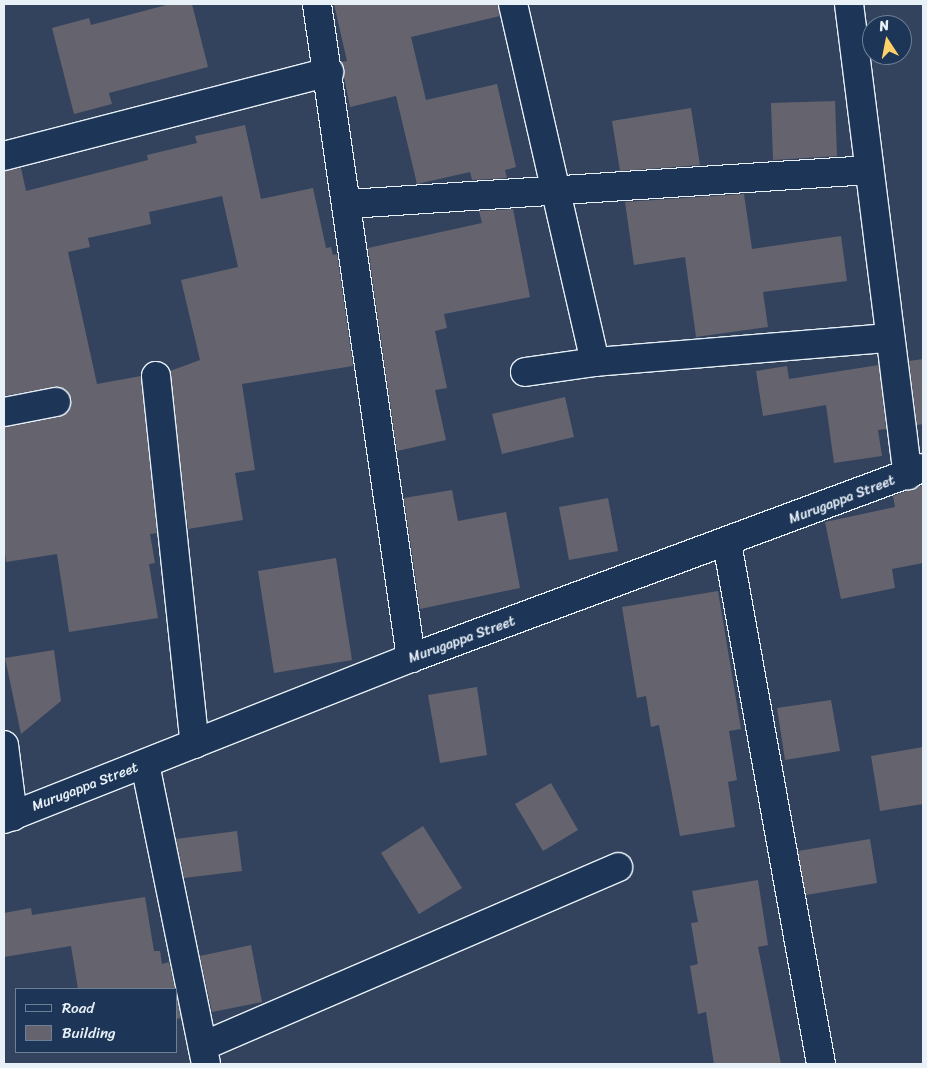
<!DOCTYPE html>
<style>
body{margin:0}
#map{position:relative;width:927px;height:1068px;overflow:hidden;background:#33435e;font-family:Sriracha,sans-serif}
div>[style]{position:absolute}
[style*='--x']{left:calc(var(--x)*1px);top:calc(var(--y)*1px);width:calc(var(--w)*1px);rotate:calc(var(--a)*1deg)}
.building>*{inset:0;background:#65646e}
.roads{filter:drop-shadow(1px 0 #e8f1f8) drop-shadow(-1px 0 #e8f1f8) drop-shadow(0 1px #e8f1f8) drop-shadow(0 -1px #e8f1f8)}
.street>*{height:28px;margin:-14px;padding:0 14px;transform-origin:14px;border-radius:14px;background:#1d3557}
.secondary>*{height:28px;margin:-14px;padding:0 14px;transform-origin:14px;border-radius:14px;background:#1d3557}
span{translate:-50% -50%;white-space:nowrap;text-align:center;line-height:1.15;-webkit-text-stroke:4px #1d3557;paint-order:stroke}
.street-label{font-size:14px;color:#e8f1f8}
.frame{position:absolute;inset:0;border:5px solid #e8f1f8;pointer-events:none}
.legend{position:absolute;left:15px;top:988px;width:162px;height:65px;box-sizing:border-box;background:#1d3557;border:1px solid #6e8097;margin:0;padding:6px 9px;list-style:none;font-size:15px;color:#e8f1f8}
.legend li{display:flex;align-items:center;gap:10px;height:25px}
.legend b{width:25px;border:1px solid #6e8097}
.north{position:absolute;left:862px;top:15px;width:50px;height:50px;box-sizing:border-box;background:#1d3557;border:1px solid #6e8097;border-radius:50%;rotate:349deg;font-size:14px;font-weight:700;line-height:20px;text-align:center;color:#e8f1f8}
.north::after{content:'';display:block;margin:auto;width:18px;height:22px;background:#ffd166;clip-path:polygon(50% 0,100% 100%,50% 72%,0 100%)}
</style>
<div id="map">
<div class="building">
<div style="clip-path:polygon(170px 4px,192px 4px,208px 67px,109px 93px,112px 104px,74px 114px,52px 28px,89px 18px,91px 25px)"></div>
<div style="clip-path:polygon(334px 4px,498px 4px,500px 16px,411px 37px,426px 100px,497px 84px,516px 167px,505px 170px,507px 178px,472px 180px,470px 172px,417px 184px,396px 96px,350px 107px,341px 62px,347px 61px)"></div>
<div style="clip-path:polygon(835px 101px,837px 156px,773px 160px,771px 103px)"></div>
<div style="clip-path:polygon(691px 108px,700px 165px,620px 171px,612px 121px)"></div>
<div style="clip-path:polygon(245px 125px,261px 199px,313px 188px,326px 248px,331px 247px,333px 255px,337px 254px,353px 366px,242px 384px,255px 470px,235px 473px,243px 520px,188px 529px,170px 371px,200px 360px,181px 280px,238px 267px,222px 196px,149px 212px,151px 224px,88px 238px,90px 247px,68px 252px,97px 384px,141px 376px,157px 533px,150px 534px,155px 563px,149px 564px,158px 618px,69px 632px,57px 554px,6px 562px,4px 545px,4px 427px,59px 417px,71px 408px,71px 400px,67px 391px,54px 387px,4px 396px,4px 171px,21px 168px,26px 191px,148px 160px,147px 155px,197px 143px,195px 136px)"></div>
<div style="clip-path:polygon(744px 194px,752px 249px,841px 236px,847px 281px,763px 292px,768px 327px,696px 337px,685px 257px,634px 265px,625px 202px)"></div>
<div style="clip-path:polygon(513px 209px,530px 297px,444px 314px,447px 328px,435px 331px,447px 388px,435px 390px,446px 440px,397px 451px,368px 248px,482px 223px,479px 211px)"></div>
<div style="clip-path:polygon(923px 359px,923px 424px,917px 425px,909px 361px)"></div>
<div style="clip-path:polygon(879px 365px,886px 429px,878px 430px,882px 456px,834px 463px,826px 405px,763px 416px,756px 371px,787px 366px,789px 379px)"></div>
<div style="clip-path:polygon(565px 397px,574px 437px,502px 454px,492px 414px)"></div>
<div style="clip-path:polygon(923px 485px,923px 563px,892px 569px,895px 588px,841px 599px,825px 522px,895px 507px,893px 496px)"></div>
<div style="clip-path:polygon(452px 490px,458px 521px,506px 512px,520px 588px,420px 609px,404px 498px)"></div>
<div style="clip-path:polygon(608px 498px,618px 551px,569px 560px,559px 507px)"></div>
<div style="clip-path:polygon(336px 558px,352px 660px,274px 673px,258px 571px)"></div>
<div style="clip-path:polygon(718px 591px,741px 729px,729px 731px,737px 780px,728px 782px,735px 827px,680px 836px,659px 725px,651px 727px,646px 696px,637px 698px,622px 607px)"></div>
<div style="clip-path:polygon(54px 650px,61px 701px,21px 734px,5px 658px)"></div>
<div style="clip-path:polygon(477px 687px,487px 755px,440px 763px,428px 695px)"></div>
<div style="clip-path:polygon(831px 700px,840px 751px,785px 760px,777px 708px)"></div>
<div style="clip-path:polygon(923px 747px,923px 804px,880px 811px,871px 756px)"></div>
<div style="clip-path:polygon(551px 783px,578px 830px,543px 851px,515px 804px)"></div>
<div style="clip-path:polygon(423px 826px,462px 888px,419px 914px,381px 853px)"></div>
<div style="clip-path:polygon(237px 831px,242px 871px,184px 878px,176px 839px)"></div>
<div style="clip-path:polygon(870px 839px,877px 883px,806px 895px,798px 851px)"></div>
<div style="clip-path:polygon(758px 880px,768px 945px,758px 947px,781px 1064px,714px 1064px,706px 1012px,698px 1014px,690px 966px,698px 964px,691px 923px,698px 922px,692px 891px)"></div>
<div style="clip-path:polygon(145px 897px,154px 951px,160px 951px,162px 964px,169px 962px,175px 989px,78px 989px,71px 946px,4px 957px,4px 913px,31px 908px,32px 915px)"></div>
<div style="clip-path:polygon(251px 945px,262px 1002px,212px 1012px,200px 956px)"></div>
<div style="clip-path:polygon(176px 995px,181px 1018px,176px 1019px)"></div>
</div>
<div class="roads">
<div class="street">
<div style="--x:317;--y:4;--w:661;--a:81.82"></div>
<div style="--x:513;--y:4;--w:367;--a:77.1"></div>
<div style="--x:849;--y:4;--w:475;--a:82.9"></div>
<div style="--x:4;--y:156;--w:336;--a:-14.5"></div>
<div style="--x:349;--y:204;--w:521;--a:-3.74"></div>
<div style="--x:525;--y:372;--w:71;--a:-8.1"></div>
<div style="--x:595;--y:362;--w:296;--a:-4.7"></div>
<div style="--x:156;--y:376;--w:370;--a:84"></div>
<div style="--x:4;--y:412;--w:53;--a:-10.9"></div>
<div style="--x:727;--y:543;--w:529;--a:79.77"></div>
<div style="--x:4;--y:745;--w:72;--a:82.8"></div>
<div style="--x:145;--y:764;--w:305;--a:78.5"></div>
<div style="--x:203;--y:1046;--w:452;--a:-23.3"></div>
</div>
<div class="secondary">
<div style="--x:4;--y:819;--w:438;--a:-21.6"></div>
<div style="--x:411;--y:658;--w:546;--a:-20.36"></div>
</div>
</div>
<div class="street-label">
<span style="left:842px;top:500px;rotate:-21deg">Murugappa Street</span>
<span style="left:462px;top:640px;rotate:-20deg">Murugappa Street</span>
<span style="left:85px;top:787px;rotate:-21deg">Murugappa Street</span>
</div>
<div class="frame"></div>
<ul class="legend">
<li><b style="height:6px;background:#1d3557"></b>Road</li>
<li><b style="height:14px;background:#65646e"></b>Building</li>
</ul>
<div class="north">N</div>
</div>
